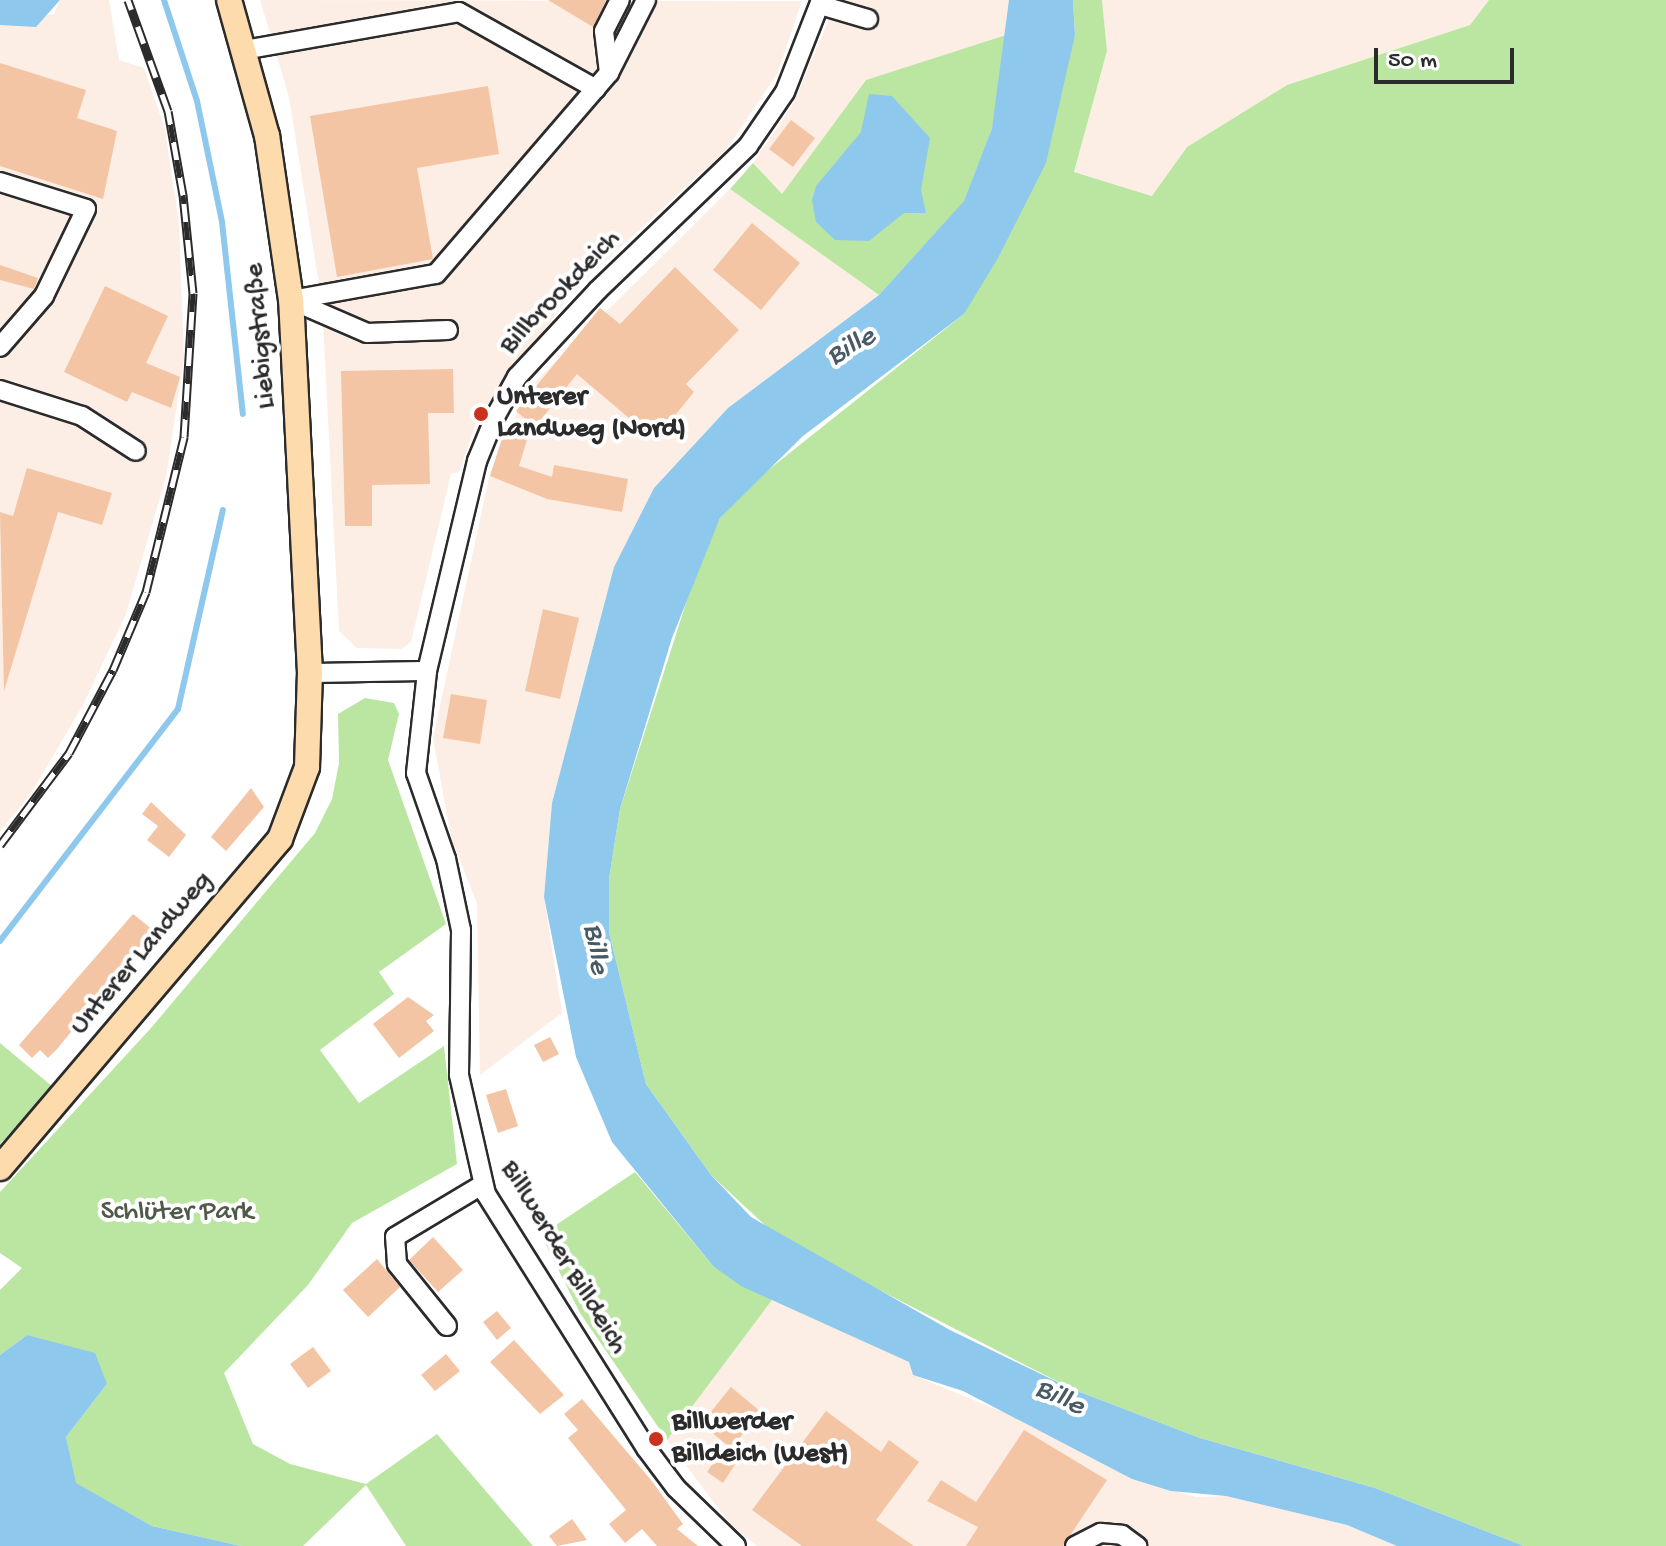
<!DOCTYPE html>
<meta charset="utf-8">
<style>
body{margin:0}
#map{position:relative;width:1666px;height:1546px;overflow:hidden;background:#fff;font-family:"Gochi Hand",sans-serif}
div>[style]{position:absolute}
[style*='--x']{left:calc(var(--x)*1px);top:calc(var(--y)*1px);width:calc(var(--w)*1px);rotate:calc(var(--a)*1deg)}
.built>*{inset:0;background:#fceee4}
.green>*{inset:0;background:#bbe6a2}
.water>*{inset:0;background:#8ec8ed}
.stream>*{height:6px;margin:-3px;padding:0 3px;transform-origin:3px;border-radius:3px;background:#8ec8ed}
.building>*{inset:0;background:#f4c5a4}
.roads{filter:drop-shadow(2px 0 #2b2b2b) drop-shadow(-2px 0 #2b2b2b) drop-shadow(0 2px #2b2b2b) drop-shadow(0 -2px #2b2b2b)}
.minor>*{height:18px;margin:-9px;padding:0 9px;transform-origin:9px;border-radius:9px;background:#fff}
.major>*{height:24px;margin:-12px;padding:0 12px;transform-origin:12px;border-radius:12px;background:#fedbac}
.rail>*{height:9px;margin-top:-4.5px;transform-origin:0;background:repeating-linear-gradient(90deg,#fff 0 18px,#2b2b2b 0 36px);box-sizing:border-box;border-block:2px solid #2b2b2b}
.dots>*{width:22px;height:22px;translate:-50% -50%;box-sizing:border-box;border:4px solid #fff;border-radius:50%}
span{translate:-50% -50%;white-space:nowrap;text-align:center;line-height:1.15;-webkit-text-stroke:8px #fff;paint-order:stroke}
.street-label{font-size:28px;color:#2b2b2b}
.poi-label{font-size:28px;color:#2b2b2b;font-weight:700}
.left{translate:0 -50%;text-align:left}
.park-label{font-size:28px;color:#4f5a49}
.water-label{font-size:30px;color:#495a65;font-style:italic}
.scale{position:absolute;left:1374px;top:48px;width:140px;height:36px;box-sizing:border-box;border:4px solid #2b2b2b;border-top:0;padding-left:10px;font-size:24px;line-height:28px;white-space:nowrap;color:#2b2b2b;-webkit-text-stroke:6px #fff;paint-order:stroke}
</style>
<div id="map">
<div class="built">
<div style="clip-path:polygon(60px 0,109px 0,119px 60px,144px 68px,165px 129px,179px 223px,184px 358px,166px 477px,126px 614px,83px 705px,30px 795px,0 831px,0 25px,54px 14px)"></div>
<div style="clip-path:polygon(260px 0,802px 1px,777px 74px,726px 150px,575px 289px,477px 420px,459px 472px,451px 474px,411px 642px,402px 649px,357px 648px,339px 631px,322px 304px,289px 97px)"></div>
<div style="clip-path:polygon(837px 0,1009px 0,1009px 34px,866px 80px,782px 195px,753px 163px,793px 104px)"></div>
<div style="clip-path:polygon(1102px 0,1489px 0,1470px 25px,1287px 85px,1187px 147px,1153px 196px,1074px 172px,1107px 51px)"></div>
<div style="clip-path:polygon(730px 189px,879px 295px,728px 408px,654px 488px,614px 567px,552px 803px,544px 897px,562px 1013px,480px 1075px,477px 904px,451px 837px,433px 738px,490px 473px,527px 390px)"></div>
<div style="clip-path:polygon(772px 1300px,850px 1331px,909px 1362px,913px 1375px,1044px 1429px,1132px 1479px,1196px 1497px,1226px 1496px,1347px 1525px,1397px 1546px,757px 1546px,730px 1524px,667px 1440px)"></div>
</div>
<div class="green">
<div style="clip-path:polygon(1073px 0,1102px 0,1107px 51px,1074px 172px,1152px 196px,1187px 147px,1287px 85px,1470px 25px,1489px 0,1666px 0,1666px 1546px,1524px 1546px,1375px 1488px,1200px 1438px,1072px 1389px,780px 1239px,711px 1175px,646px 1084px,609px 932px,609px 879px,620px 809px,696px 572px,720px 518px,752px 483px,964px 314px,1075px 35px)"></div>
<div style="clip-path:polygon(1009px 34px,992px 128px,964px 202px,879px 295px,730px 189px,753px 163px,782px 194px,866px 80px)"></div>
<div style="clip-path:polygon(365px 698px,394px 703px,399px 714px,388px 760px,446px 924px,379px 972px,394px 994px,320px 1050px,359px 1103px,444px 1046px,457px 1164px,352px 1223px,308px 1285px,224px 1373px,253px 1444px,290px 1464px,366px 1484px,437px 1434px,533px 1546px,406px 1546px,366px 1485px,303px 1546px,241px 1546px,152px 1526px,75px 1483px,66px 1437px,107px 1384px,27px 1335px,0 1355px,0 1290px,22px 1268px,0 1253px,0 1192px,151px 1028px,315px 833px,332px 799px,339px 763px,338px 714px)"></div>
<div style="clip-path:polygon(0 1043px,53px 1087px,0 1144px)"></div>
<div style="clip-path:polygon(635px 1172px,713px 1266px,772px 1300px,667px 1440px,580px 1313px,541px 1235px)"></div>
</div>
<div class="water">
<div style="clip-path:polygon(0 0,60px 0,36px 27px,0 25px)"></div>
<div style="clip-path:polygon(1009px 0,1073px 0,1075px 35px,1046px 163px,998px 258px,964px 314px,803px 436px,720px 518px,672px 638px,620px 809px,609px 879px,609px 932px,646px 1084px,711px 1175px,751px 1217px,950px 1330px,1072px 1389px,1200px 1438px,1375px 1488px,1524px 1546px,1397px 1546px,1347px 1525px,1226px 1496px,1171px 1491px,1132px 1479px,963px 1391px,913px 1375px,909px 1362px,741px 1286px,713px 1266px,612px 1142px,576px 1057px,544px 897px,552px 803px,614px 567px,654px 488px,728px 408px,879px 295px,964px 201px,992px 128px)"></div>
<div style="clip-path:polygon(869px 94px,892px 96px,930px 138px,921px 190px,926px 213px,904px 213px,869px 241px,835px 240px,816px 222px,812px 200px,816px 186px,861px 132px)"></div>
<div style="clip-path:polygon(27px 1335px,95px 1353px,107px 1384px,66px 1437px,76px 1483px,152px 1526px,241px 1546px,0 1546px,0 1355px)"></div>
</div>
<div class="stream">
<div style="--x:164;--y:0;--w:106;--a:71.9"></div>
<div style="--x:197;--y:101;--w:124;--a:78.3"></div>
<div style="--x:222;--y:222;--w:193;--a:83.8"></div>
<div style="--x:0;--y:941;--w:292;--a:-52.5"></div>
<div style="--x:178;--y:709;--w:204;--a:-77.3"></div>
</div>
<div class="building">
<div style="clip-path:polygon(548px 0,606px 0,593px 27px)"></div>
<div style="clip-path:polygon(0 63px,86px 90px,77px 118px,117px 131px,103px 199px,0 166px)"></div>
<div style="clip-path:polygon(488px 86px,499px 154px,417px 168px,433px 259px,337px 277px,310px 116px)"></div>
<div style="clip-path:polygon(791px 120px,815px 138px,793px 167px,769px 149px)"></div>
<div style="clip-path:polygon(752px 223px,800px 263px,761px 310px,713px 270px)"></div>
<div style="clip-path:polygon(0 265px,38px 278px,34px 289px,0 280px)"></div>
<div style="clip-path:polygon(675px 267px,739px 330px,686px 384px,694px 392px,655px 440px,577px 374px,535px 427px,516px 411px,600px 308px,620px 324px)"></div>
<div style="clip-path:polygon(105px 286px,168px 316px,146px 363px,180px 377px,171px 408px,132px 392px,127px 402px,64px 372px)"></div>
<div style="clip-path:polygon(453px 369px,454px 413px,428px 413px,430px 484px,372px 485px,372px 526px,345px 526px,341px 371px)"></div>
<div style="clip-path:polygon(504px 432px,527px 440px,519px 466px,552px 477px,554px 465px,628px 479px,622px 512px,547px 499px,490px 476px)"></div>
<div style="clip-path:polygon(27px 468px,112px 493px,102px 525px,58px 512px,4px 691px,0 512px,13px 516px)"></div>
<div style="clip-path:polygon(543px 609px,579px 618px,560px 699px,525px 691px)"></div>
<div style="clip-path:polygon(451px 694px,487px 700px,480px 744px,443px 738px)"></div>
<div style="clip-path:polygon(251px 788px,264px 807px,226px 851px,211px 837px)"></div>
<div style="clip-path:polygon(151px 802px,186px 835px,169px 857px,147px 840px,158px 826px,142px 814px)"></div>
<div style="clip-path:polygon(133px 914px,153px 930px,58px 1048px,48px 1058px,40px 1050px,32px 1058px,19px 1045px)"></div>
<div style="clip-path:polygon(408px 997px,434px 1015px,426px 1021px,434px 1031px,399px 1058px,373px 1024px)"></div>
<div style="clip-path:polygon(550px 1037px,559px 1054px,543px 1062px,534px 1045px)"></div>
<div style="clip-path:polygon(506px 1089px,518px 1126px,498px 1133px,486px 1095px)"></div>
<div style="clip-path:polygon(433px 1237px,463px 1270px,438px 1292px,409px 1260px)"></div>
<div style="clip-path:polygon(377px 1259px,400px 1287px,368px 1317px,343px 1290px)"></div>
<div style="clip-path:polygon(497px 1311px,511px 1328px,497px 1340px,483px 1322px)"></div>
<div style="clip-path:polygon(514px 1340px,564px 1395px,540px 1414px,490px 1362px)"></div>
<div style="clip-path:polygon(313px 1347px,331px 1371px,308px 1388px,290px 1364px)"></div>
<div style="clip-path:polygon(446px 1354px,460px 1371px,435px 1391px,421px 1375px)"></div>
<div style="clip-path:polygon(731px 1387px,761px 1412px,731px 1448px,701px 1424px)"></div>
<div style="clip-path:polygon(582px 1399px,651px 1480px,683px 1524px,677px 1529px,698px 1546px,657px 1546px,642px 1529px,625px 1543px,609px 1524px,626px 1510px,568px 1438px,578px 1430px,564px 1414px)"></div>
<div style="clip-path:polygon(826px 1411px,881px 1452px,889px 1440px,919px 1462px,876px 1520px,914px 1546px,802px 1546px,752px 1510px)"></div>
<div style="clip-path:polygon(1024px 1430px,1107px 1480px,1063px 1546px,966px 1546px,978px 1527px,927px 1501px,941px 1480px,976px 1502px)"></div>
<div style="clip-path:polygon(720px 1453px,736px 1463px,723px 1483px,707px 1472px)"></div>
<div style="clip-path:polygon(572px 1519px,587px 1540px,557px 1546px,549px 1536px)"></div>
</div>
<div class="roads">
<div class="minor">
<div style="--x:820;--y:5;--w:50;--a:16.3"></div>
<div style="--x:244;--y:50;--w:218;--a:-10"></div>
<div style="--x:459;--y:12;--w:157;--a:29.3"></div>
<div style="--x:609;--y:73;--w:42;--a:-96.8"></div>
<div style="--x:604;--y:31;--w:35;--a:-63"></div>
<div style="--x:0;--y:182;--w:90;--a:17.4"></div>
<div style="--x:86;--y:209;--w:97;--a:115.8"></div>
<div style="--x:44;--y:296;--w:67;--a:130.8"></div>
<div style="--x:291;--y:300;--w:147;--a:-10.2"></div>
<div style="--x:436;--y:274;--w:265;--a:-49.3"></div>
<div style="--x:609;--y:73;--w:82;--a:-63.1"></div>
<div style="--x:291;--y:300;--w:83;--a:23.5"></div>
<div style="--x:367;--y:333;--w:81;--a:-2.1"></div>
<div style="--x:0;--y:390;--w:86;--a:17.6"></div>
<div style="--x:82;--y:416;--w:64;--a:32.9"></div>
<div style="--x:310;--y:673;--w:117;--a:-1"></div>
<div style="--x:447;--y:1326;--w:80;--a:-128.9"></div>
<div style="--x:397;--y:1264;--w:27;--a:-94"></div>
<div style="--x:395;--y:1237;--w:101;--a:-30.9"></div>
<div style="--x:736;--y:1546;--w:83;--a:-136"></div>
<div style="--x:676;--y:1488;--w:50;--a:-126.9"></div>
<div style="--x:646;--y:1448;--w:300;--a:-122.2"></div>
<div style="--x:486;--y:1194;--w:122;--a:-102.8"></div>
<div style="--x:459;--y:1075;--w:145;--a:-89.2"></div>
<div style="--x:461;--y:930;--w:73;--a:-101.9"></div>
<div style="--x:446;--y:859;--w:91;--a:-109.2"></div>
<div style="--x:416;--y:773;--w:103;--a:-83.8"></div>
<div style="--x:427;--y:671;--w:216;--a:-76.6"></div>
<div style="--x:477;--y:461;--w:48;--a:-67.8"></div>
<div style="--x:495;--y:417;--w:46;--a:-61.2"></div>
<div style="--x:517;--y:377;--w:119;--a:-47"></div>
<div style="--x:598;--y:290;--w:208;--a:-43.8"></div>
<div style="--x:748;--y:146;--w:65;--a:-55.6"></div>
<div style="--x:785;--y:92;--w:99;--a:-68.6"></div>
<div style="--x:1075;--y:1546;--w:29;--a:-27"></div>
<div style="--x:1101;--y:1533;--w:21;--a:5"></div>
<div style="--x:1122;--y:1535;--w:19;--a:36"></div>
</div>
<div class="major">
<div style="--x:0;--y:1168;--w:432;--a:-49.6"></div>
<div style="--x:280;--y:839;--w:77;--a:-69.4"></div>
<div style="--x:307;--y:767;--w:94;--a:-88.2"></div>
<div style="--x:310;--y:673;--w:373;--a:-92.9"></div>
<div style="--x:291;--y:300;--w:166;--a:-98.3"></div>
<div style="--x:267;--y:136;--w:141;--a:-105.6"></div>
</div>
</div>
<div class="rail">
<div style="--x:0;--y:845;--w:115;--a:-53.1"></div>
<div style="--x:69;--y:753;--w:94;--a:-62.1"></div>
<div style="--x:113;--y:670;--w:85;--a:-67.1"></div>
<div style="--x:146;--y:592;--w:160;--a:-76.2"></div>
<div style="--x:184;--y:437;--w:144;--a:-86.4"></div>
<div style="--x:193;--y:293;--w:99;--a:-95.8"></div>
<div style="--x:183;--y:195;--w:85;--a:-100.1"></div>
<div style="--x:168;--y:111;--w:118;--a:-109.8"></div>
</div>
<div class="dots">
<div style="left:481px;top:414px;background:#c8321e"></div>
<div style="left:656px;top:1439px;background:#c8321e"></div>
</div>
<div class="street-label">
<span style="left:561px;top:293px;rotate:-46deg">Billbrookdeich</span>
<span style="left:262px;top:336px;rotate:-95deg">Liebigstraße</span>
<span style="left:142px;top:954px;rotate:-50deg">Unterer Landweg</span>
<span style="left:563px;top:1258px;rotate:59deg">Billwerder Billdeich</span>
</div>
<div class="poi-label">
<span class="left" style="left:497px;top:414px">Unterer<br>Landweg (Nord)</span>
<span class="left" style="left:672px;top:1439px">Billwerder<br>Billdeich (West)</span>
</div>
<div class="park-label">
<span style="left:177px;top:1213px">Schlüter Park</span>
</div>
<div class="water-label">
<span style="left:852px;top:348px;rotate:-29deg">Bille</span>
<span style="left:594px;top:949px;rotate:82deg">Bille</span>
<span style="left:1059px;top:1399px;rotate:25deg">Bille</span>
</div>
<div class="scale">50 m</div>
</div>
